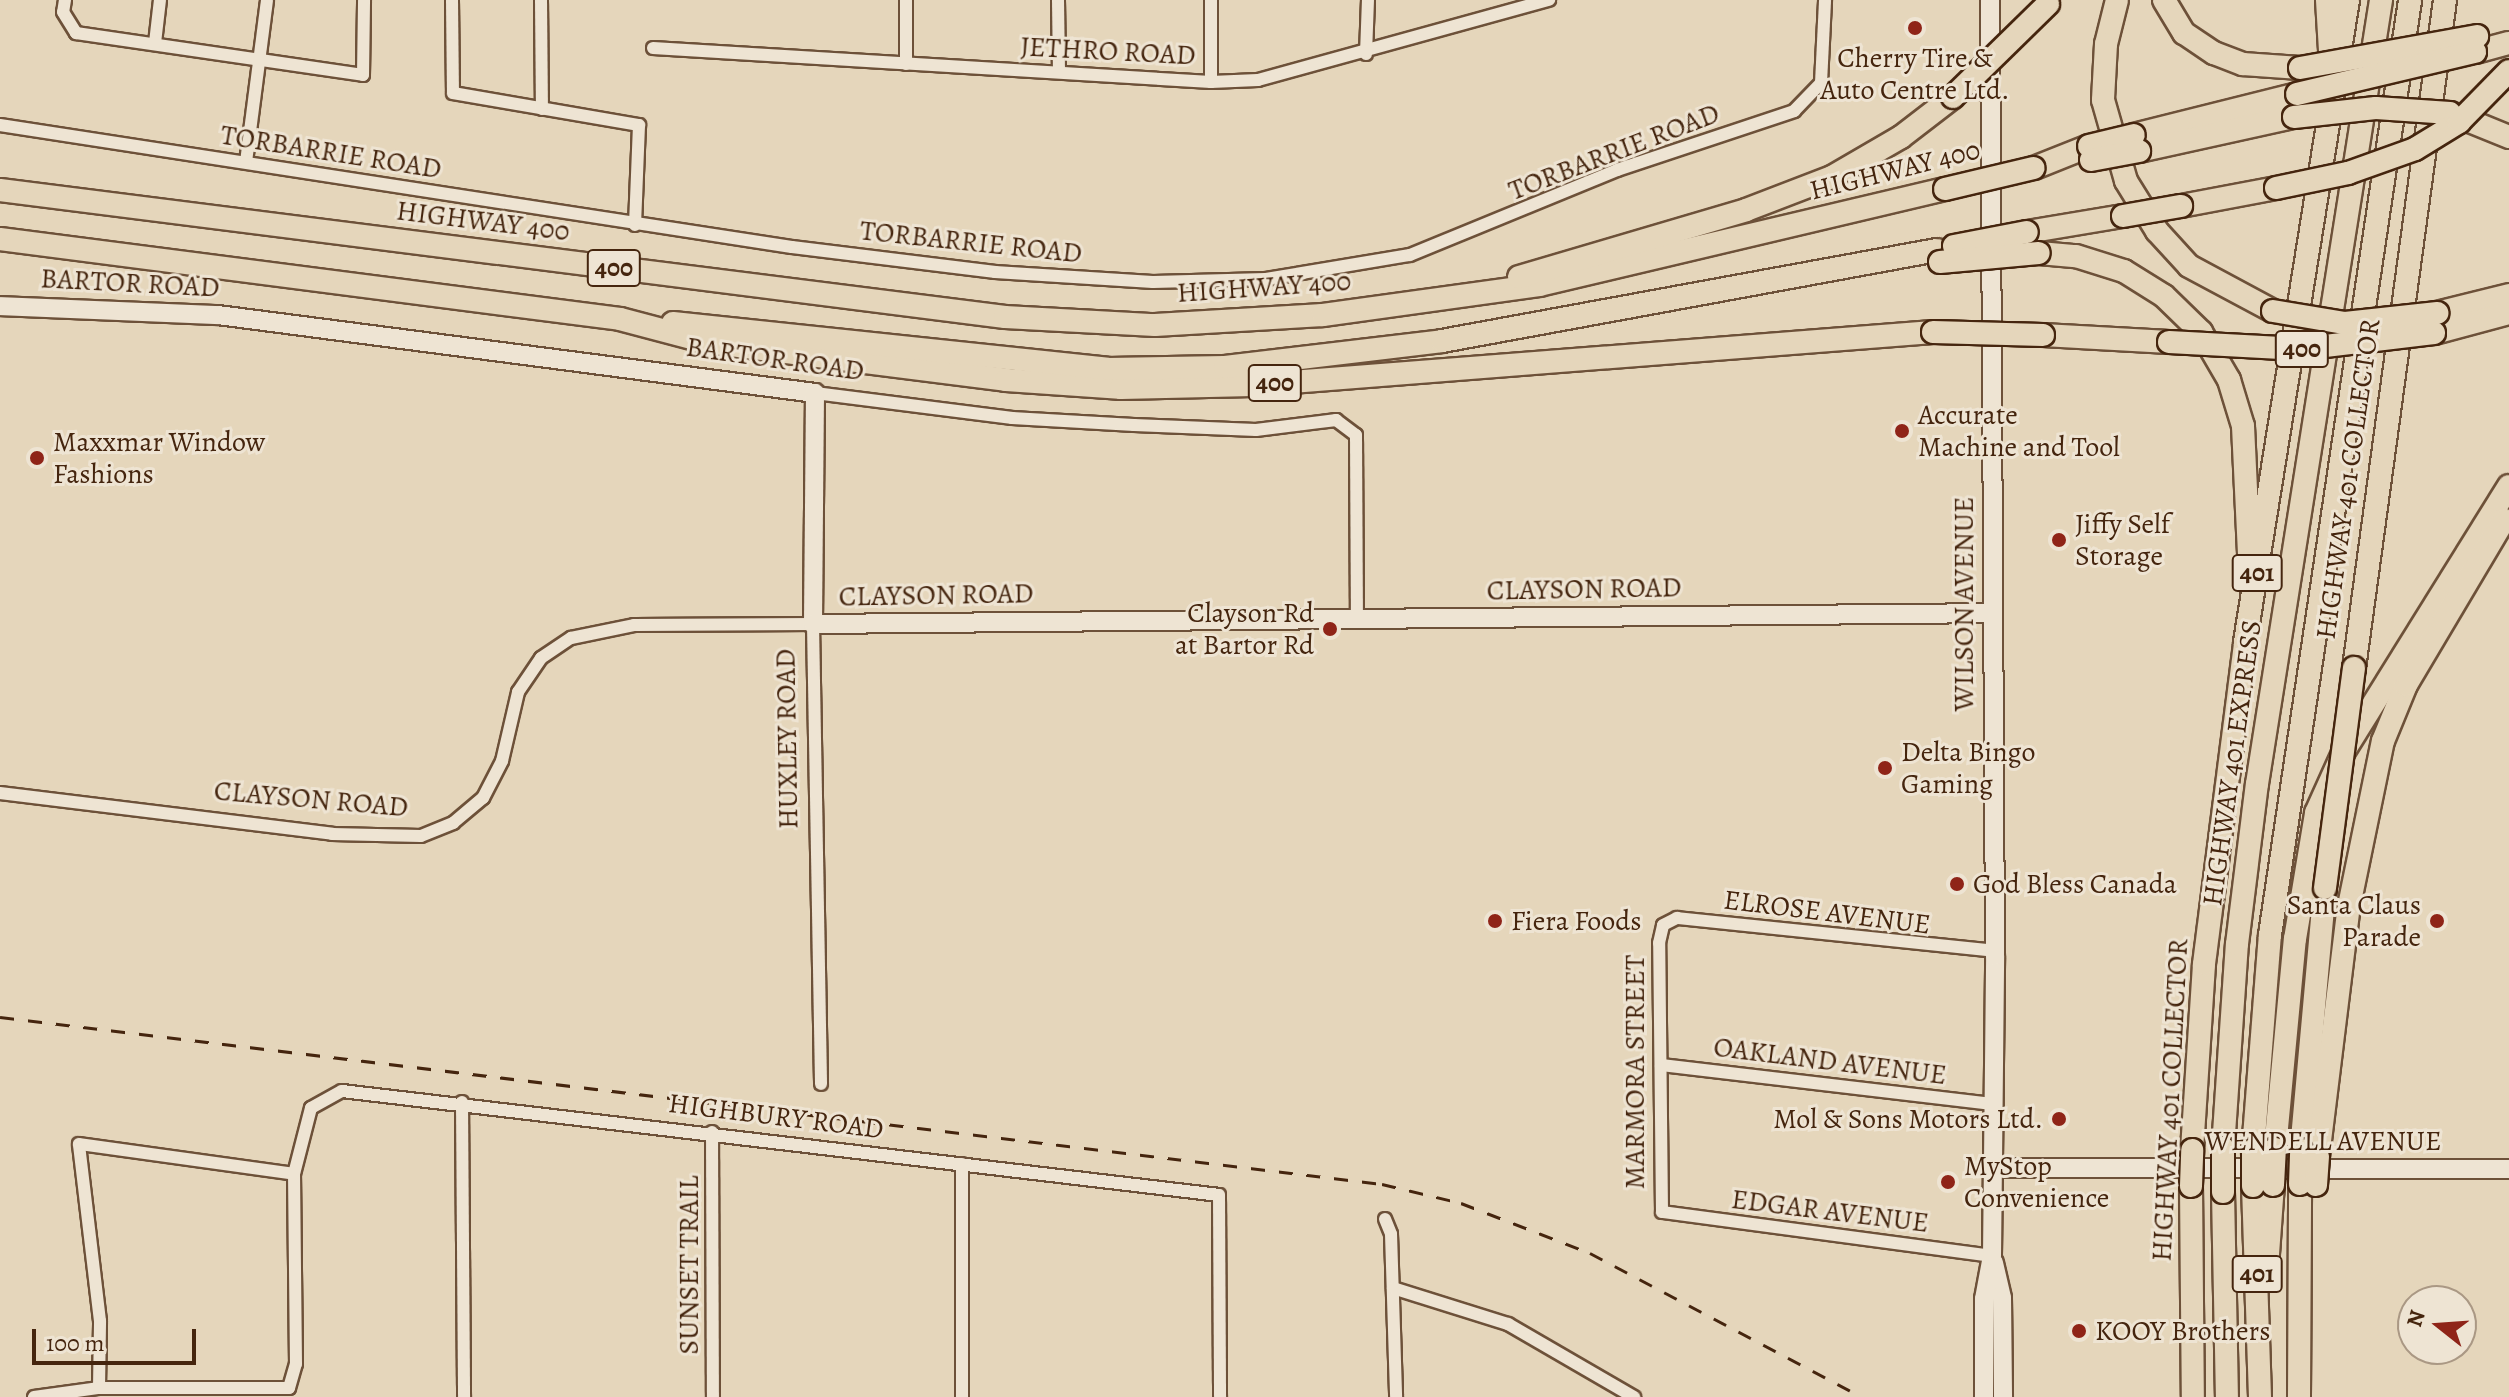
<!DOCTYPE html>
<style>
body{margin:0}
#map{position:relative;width:2509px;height:1397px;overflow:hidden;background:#e5d6bb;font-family:Alegreya,serif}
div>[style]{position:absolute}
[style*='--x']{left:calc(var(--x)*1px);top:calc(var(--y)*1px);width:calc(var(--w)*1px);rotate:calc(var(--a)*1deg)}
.roads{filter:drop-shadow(2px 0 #6d5139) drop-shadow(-2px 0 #6d5139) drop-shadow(0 2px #6d5139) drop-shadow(0 -2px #6d5139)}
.street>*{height:12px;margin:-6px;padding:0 6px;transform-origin:6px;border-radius:6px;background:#eee4d3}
.secondary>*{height:18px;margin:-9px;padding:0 9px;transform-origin:9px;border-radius:9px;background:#eee4d3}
.highway>*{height:22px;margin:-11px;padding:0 11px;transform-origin:11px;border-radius:11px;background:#e5d6bb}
.rail>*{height:3px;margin-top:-1.5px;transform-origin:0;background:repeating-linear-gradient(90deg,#45250e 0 14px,transparent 0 28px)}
.bridges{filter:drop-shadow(2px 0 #45250e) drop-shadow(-2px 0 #45250e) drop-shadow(0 2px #45250e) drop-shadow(0 -2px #45250e)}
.highway-bridge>*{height:22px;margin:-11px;padding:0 11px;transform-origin:11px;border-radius:11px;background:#e5d6bb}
.dots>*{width:22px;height:22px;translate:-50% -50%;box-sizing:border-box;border:4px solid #eee4d3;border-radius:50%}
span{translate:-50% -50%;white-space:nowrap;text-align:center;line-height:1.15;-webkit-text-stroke:6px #eee4d3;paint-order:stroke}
.shield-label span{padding:2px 6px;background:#eee4d3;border:2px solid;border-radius:6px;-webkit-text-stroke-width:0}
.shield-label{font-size:26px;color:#45250e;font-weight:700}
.street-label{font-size:28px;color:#45250e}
.poi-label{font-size:28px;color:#45250e}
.left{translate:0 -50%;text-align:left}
.right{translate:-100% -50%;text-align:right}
.north{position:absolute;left:2397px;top:1285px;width:80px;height:80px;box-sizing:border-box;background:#eee4d3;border:2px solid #aa9884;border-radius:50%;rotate:287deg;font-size:22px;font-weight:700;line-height:32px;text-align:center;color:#45250e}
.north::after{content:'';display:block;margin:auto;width:28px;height:36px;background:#8f2418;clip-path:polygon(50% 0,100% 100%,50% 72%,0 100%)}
.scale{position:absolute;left:32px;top:1329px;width:164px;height:36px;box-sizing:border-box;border:4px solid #45250e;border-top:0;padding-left:10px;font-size:24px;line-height:28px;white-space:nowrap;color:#45250e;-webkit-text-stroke:6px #eee4d3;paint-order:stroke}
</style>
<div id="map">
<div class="roads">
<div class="street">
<div style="--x:65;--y:0;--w:12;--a:99"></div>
<div style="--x:63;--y:12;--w:25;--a:58"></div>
<div style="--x:76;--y:33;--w:290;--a:8.3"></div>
<div style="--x:363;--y:75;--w:75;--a:-89.2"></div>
<div style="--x:452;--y:0;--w:93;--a:89.4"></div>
<div style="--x:453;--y:93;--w:189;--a:9.8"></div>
<div style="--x:639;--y:125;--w:100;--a:92.3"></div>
<div style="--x:541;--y:0;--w:109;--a:89.5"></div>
<div style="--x:906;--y:0;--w:64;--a:90"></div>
<div style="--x:1058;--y:0;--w:72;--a:89.2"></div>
<div style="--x:1211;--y:0;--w:82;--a:90"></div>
<div style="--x:155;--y:43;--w:43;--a:-83.4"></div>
<div style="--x:653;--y:48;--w:559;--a:3.49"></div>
<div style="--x:1211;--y:82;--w:47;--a:-2.4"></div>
<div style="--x:1258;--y:80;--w:302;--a:-15.4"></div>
<div style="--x:1366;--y:54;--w:54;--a:-87.9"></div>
<div style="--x:0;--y:125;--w:801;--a:8.76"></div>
<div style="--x:792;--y:247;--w:205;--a:7"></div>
<div style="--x:995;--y:272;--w:158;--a:3.6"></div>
<div style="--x:1153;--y:282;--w:113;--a:-1.5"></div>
<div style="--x:1266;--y:279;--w:146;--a:-9.5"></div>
<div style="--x:1410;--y:255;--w:224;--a:-22.3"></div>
<div style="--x:1617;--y:170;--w:187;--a:-18.4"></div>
<div style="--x:1794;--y:111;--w:39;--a:-46"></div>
<div style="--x:1821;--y:83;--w:83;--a:-87.2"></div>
<div style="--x:246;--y:162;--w:163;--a:-82.6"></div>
<div style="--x:815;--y:393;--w:199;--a:7.2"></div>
<div style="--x:1012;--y:418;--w:122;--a:3.3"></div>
<div style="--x:1134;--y:425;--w:122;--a:2.3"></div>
<div style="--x:1256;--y:430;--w:81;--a:-7.1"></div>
<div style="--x:1336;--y:420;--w:25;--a:37"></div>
<div style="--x:1356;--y:435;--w:184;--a:89.7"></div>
<div style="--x:0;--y:793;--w:335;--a:7"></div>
<div style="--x:332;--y:834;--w:89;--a:1.3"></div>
<div style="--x:421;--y:836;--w:35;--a:-22"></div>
<div style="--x:453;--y:823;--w:39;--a:-40"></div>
<div style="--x:483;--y:798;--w:42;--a:-62.8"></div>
<div style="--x:502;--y:761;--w:71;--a:-76.9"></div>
<div style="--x:518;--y:692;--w:41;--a:-55.9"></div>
<div style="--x:541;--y:658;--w:36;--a:-34"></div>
<div style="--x:571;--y:638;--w:64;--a:-11.7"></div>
<div style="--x:634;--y:625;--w:179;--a:-0.3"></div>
<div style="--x:813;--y:624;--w:460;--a:89"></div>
<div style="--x:1661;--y:1065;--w:334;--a:6.7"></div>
<div style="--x:462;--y:1102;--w:295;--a:89.6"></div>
<div style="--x:712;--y:1132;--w:265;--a:89.8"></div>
<div style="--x:962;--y:1164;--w:233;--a:90"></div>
<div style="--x:1385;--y:1219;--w:16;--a:68"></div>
<div style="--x:1391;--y:1234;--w:163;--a:88.2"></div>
<div style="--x:1992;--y:1256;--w:333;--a:-172.4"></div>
<div style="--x:1662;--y:1212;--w:269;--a:-90.6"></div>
<div style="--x:1659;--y:943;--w:18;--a:-77"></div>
<div style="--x:1663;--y:925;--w:16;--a:-27"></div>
<div style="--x:1677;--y:918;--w:320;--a:5.9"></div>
<div style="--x:1393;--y:1288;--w:121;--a:17.4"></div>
<div style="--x:1508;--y:1324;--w:146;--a:30.1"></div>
<div style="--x:99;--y:1388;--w:67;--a:-89.1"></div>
<div style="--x:100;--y:1321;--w:178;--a:-96.8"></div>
<div style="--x:79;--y:1144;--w:217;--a:7.9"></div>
<div style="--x:34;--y:1397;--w:66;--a:-7.9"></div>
<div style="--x:99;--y:1388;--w:190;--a:0"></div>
<div style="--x:289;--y:1388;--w:25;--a:-74"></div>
<div style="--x:296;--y:1364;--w:190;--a:-90.6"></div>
<div style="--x:294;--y:1174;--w:68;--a:-75.6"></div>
<div style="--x:311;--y:1108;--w:35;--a:-29"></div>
<div style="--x:342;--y:1091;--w:883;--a:6.76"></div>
<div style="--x:1219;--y:1195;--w:202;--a:89.7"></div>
</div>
<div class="secondary">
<div style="--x:0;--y:306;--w:218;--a:2.4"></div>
<div style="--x:218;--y:315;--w:602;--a:7.44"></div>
<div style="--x:815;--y:393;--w:231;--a:90.5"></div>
<div style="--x:813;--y:624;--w:1179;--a:-0.53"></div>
<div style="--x:1993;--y:1168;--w:516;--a:0.11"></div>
<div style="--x:1994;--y:1263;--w:36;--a:77"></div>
<div style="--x:2002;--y:1298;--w:99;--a:89.4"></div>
<div style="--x:1984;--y:1397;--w:98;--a:-90"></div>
<div style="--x:1984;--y:1299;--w:44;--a:-79.5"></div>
<div style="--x:1992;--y:1256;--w:300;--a:-89.4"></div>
<div style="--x:1995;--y:956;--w:956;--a:-90.3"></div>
</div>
<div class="highway">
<div style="--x:2117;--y:0;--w:45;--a:104"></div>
<div style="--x:2106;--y:44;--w:56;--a:93.1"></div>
<div style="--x:2103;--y:100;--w:84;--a:74.1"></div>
<div style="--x:2126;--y:181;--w:59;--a:58.2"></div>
<div style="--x:2157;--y:231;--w:47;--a:47.6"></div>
<div style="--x:2189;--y:266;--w:95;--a:28.2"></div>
<div style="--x:2164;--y:0;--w:39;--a:59"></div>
<div style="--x:2184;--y:33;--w:36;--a:34"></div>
<div style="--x:2214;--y:53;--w:31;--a:21"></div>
<div style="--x:2243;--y:64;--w:57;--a:4"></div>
<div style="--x:2327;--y:0;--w:51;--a:86.6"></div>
<div style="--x:2475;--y:52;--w:35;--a:-15"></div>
<div style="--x:2450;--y:113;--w:64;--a:22.1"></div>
<div style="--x:2134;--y:135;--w:168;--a:-14.1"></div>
<div style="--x:2139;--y:151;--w:159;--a:-12.4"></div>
<div style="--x:2034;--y:168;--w:59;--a:-21.8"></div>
<div style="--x:0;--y:190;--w:1013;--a:7.2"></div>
<div style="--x:1005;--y:317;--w:150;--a:3.1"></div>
<div style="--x:1155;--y:325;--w:168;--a:-3.4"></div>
<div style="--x:1323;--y:315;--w:218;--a:-7.9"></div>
<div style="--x:1539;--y:285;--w:417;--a:-13.3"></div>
<div style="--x:2181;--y:206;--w:97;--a:-10.7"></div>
<div style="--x:2027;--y:232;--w:97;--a:-9.5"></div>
<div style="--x:0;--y:239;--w:625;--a:7.35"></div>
<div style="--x:620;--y:319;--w:90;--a:14.8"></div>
<div style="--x:707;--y:342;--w:301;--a:7.2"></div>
<div style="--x:1006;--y:380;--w:115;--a:4"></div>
<div style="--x:1121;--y:388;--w:132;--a:-1.3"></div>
<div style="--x:1253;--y:385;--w:682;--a:-4.46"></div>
<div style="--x:2039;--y:253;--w:37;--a:5"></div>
<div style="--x:2076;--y:256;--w:50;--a:17.4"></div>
<div style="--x:2124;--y:271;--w:47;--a:32"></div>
<div style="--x:2164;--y:296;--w:52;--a:44.2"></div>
<div style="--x:2201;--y:332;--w:56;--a:59.7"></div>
<div style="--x:2229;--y:380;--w:48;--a:73.1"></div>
<div style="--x:2243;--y:426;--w:128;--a:87.3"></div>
<div style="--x:1519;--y:277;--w:237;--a:-16.4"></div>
<div style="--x:1746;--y:210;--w:92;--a:-21"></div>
<div style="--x:1832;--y:177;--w:80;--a:-30.1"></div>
<div style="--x:1901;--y:137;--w:66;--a:-37.6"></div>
<div style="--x:2437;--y:313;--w:74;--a:-14"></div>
<div style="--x:673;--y:323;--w:437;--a:6"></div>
<div style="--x:1108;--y:369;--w:117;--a:-1"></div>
<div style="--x:1225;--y:367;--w:219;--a:-6.8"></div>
<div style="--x:1442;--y:341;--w:503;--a:-10.42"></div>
<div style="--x:2434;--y:333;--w:78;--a:-14.9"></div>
<div style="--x:2043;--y:335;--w:126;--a:3.2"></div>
<div style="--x:2354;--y:668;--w:674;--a:-82.24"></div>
<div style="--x:2223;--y:1148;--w:204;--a:-86.1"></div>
<div style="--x:2237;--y:944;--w:161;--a:-82.9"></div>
<div style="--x:2257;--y:784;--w:794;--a:-81.01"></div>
<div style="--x:2275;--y:1149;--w:211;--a:-84.6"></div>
<div style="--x:2295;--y:939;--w:128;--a:-80.5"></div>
<div style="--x:2316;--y:813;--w:68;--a:-65.7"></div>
<div style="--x:2344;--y:751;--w:312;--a:-58.1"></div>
<div style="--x:2192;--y:1150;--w:186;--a:-86.3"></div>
<div style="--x:2204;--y:964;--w:325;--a:-82.7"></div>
<div style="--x:2245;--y:642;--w:650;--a:-80.89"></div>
<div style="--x:2253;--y:1150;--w:216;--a:-85.5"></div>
<div style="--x:2270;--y:935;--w:945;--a:-81.48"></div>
<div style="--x:2301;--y:1150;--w:263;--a:-84.8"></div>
<div style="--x:2318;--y:1157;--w:253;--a:-83"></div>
<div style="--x:2349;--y:906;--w:168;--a:-78.4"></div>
<div style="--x:2383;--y:741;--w:61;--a:-67.7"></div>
<div style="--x:2406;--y:685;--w:192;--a:-59.3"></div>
<div style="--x:2191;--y:1186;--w:211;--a:89.5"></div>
<div style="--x:2253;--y:1186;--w:211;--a:88.1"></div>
<div style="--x:2223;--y:1192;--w:205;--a:88.9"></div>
<div style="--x:2268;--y:1254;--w:69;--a:-85.9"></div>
<div style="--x:2299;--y:1397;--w:213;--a:-89.7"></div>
</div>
</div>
<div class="rail">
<div style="--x:0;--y:1017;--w:1392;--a:6.89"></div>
<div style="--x:1382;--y:1184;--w:81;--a:13.5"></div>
<div style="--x:1461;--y:1203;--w:138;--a:21.2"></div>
<div style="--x:1590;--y:1253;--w:308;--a:27.9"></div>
</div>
<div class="bridges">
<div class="highway-bridge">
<div style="--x:2300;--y:68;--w:180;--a:-10.2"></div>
<div style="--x:2297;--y:94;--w:183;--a:-13.3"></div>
<div style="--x:1953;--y:97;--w:133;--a:-44.4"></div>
<div style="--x:2294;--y:117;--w:82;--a:-6.3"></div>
<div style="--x:2376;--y:108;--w:74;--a:3.9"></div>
<div style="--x:2089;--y:146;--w:46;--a:-13.7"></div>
<div style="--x:2091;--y:160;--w:49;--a:-10.6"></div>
<div style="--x:2276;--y:188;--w:74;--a:-11.8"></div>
<div style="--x:2348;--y:173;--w:71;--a:-19.7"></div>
<div style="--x:2415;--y:149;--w:52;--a:-31.5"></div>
<div style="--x:2459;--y:122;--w:71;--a:-45.6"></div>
<div style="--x:1945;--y:189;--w:91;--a:-13.3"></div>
<div style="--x:2123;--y:216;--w:59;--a:-9.8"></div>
<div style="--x:1954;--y:246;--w:74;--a:-10.9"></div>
<div style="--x:1940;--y:262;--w:99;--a:-5.2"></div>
<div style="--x:2273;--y:311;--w:73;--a:9.5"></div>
<div style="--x:2345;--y:323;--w:93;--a:-6.2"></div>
<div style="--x:1933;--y:332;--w:110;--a:1.6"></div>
<div style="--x:2169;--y:342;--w:131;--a:3.1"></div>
<div style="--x:2300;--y:349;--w:135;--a:-6.8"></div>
<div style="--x:2325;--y:888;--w:222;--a:-82.5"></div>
<div style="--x:2300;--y:1184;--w:34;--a:-88"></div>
<div style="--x:2273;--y:1185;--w:36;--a:-87"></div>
<div style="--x:2316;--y:1185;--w:28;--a:-86"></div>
<div style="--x:2191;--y:1186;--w:36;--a:-88"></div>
<div style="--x:2253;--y:1186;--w:36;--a:-90"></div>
<div style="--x:2223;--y:1192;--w:44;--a:-90"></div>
</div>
</div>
<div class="dots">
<div style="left:1915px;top:28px;background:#8f2418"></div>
<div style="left:1902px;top:431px;background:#8f2418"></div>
<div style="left:37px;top:458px;background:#8f2418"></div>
<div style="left:2059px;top:540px;background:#8f2418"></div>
<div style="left:1330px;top:629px;background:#8f2418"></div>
<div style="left:1885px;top:768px;background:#8f2418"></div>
<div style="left:1957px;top:884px;background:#8f2418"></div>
<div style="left:1495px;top:921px;background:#8f2418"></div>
<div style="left:2437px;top:921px;background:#8f2418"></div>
<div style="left:2059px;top:1119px;background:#8f2418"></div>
<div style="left:1948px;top:1182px;background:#8f2418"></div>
<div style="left:2079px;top:1331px;background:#8f2418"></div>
</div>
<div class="shield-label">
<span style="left:614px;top:268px">400</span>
<span style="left:2302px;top:349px">400</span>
<span style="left:1275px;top:383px">400</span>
<span style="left:2257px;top:573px">401</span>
<span style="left:2257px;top:1274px">401</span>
</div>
<div class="street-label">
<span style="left:1108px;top:51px;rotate:3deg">JETHRO ROAD</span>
<span style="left:331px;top:152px;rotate:9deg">TORBARRIE ROAD</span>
<span style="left:1614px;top:152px;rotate:-21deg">TORBARRIE ROAD</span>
<span style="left:1895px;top:170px;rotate:-14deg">HIGHWAY 400</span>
<span style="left:483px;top:221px;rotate:7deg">HIGHWAY 400</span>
<span style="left:971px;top:242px;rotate:6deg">TORBARRIE ROAD</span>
<span style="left:130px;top:283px;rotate:3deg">BARTOR ROAD</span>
<span style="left:1264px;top:287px;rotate:-4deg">HIGHWAY 400</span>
<span style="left:775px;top:359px;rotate:8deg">BARTOR ROAD</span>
<span style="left:2348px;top:479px;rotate:-82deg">HIGHWAY 401 COLLECTOR</span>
<span style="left:1584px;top:589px;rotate:-1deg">CLAYSON ROAD</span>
<span style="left:936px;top:595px;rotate:-1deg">CLAYSON ROAD</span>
<span style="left:1964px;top:604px;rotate:-90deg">WILSON AVENUE</span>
<span style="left:787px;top:739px;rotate:-91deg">HUXLEY ROAD</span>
<span style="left:2232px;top:763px;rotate:-82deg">HIGHWAY 401 EXPRESS</span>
<span style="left:311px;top:799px;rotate:5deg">CLAYSON ROAD</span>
<span style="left:1827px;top:912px;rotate:7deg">ELROSE AVENUE</span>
<span style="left:1830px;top:1061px;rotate:7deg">OAKLAND AVENUE</span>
<span style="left:1635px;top:1072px;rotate:-90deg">MARMORA STREET</span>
<span style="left:2170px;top:1100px;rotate:-87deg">HIGHWAY 401 COLLECTOR</span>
<span style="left:776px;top:1116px;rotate:7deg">HIGHBURY ROAD</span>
<span style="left:2323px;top:1141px">WENDELL AVENUE</span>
<span style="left:1830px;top:1211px;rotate:7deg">EDGAR AVENUE</span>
<span style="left:689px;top:1265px;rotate:-90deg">SUNSET TRAIL</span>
</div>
<div class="poi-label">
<span style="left:1915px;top:74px">Cherry Tire &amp;<br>Auto Centre Ltd.</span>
<span class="left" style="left:1918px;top:431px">Accurate<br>Machine and Tool</span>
<span class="left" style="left:53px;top:458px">Maxxmar Window<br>Fashions</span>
<span class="left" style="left:2075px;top:540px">Jiffy Self<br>Storage</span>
<span class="right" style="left:1314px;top:629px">Clayson Rd<br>at Bartor Rd</span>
<span class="left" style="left:1901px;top:768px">Delta Bingo<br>Gaming</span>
<span class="left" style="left:1973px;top:884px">God Bless Canada</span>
<span class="right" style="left:2421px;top:921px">Santa Claus<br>Parade</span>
<span class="left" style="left:1511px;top:921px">Fiera Foods</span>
<span class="right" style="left:2043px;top:1119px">Mol &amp; Sons Motors Ltd.</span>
<span class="left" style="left:1964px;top:1182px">MyStop<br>Convenience</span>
<span class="left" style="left:2095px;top:1331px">KOOY Brothers</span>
</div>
<div class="north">N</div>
<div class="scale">100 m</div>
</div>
